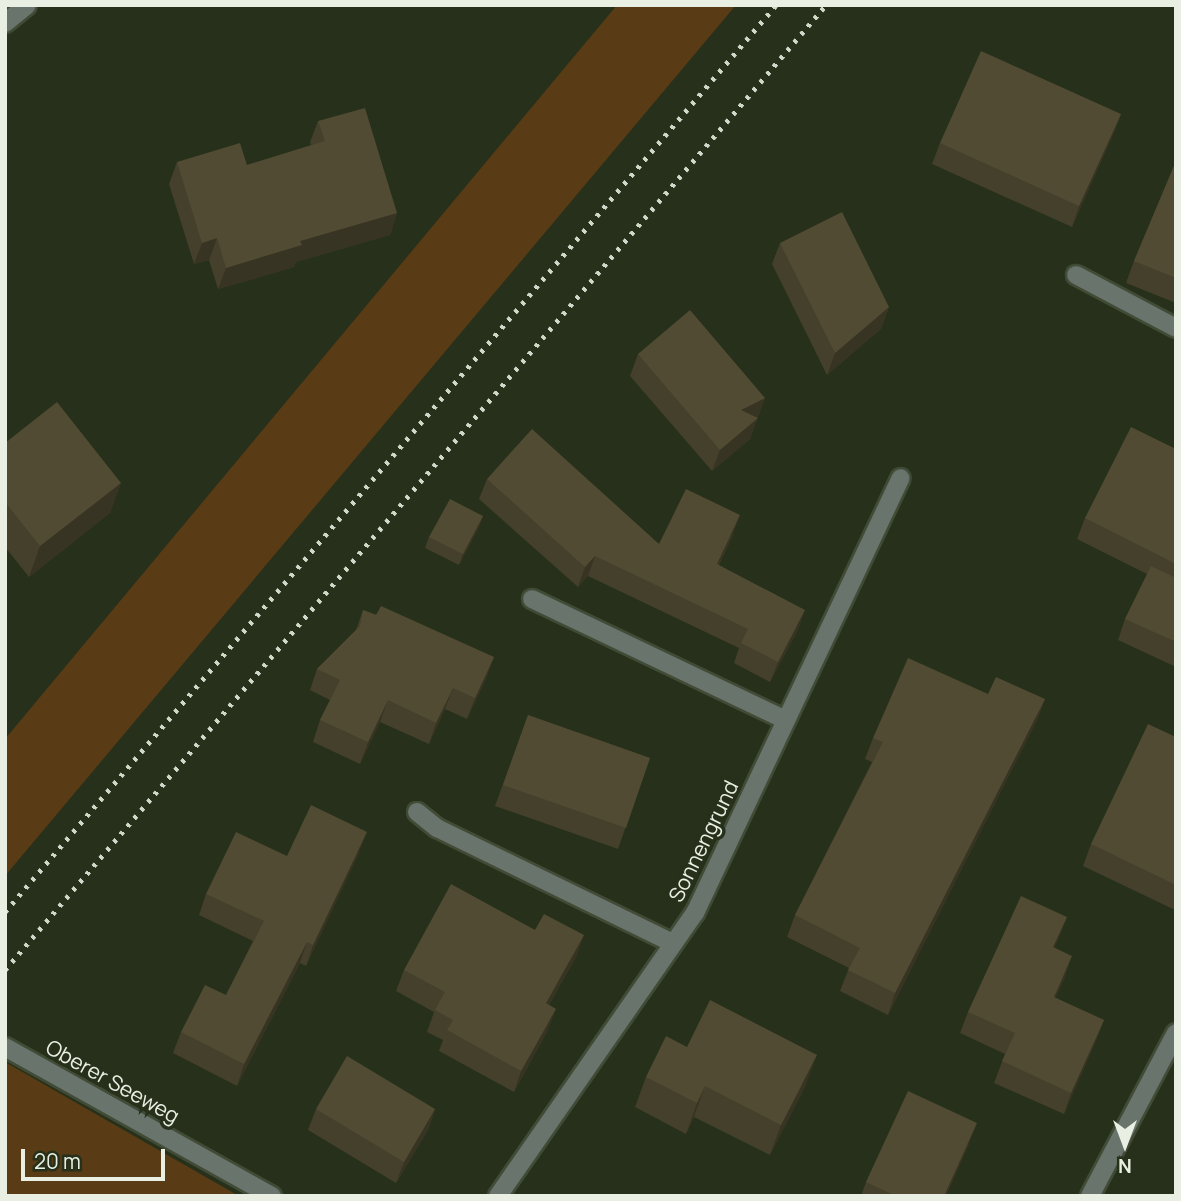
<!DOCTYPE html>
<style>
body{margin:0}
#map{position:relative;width:1181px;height:1201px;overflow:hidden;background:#26301a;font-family:Manrope,sans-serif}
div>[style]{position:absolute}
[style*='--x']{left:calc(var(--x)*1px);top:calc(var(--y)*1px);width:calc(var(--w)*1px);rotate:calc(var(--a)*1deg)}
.green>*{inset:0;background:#593b16}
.roads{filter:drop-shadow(2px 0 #414b36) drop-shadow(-2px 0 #414b36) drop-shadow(0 2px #414b36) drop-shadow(0 -2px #414b36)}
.minor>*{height:18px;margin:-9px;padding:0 9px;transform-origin:9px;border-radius:9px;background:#69746d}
.rail>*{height:5px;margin-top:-2.5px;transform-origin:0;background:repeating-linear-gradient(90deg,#d1d8c9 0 3.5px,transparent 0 10.5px)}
.wall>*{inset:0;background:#45402b}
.shaded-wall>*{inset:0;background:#383423}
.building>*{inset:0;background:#504b32}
span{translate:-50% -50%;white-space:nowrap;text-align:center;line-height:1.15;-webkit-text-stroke:7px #26301a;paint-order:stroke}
.street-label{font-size:21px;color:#e9efe2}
.frame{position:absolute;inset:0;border:7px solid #e9efe2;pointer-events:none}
.north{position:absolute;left:1090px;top:1110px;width:70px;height:70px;-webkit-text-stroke:5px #26301a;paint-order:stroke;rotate:180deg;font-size:19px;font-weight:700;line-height:28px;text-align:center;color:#e9efe2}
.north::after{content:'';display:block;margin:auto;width:24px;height:32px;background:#e9efe2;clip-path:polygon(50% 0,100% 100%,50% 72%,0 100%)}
.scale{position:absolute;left:21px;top:1149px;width:144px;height:32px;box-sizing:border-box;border:4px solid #e9efe2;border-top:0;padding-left:9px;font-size:21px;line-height:24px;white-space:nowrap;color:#e9efe2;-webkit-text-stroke:5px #26301a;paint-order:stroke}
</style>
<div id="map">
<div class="green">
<div style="clip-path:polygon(617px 5px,736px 5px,5px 876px,5px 739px)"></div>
<div style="clip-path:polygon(5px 1062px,239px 1196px,5px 1196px)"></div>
</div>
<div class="roads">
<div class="minor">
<div style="--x:5;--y:23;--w:28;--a:-39"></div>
<div style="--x:1076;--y:275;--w:113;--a:27.9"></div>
<div style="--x:532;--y:599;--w:281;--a:25.5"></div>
<div style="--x:417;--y:812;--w:26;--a:39"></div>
<div style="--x:437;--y:828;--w:263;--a:26"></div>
<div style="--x:5;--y:1047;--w:306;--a:29.2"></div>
<div style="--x:498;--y:1196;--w:345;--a:-55.2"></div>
<div style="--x:695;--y:913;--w:481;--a:-64.7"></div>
<div style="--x:1090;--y:1196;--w:184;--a:-62.2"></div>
</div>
</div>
<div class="rail">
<div style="--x:5;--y:912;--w:1190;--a:-49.63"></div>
<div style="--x:5;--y:970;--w:1267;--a:-49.61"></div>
</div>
<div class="wall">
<div style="clip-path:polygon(1121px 114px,1113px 135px,1072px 227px,932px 164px,940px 143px)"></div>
<div style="clip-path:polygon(318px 121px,397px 213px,390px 235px,296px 262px,294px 267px,218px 289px,209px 260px,194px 264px,169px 184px,177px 162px,247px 165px,311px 145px,310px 142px)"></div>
<div style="clip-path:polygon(1176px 161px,1176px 303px,1126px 283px,1134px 261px)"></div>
<div style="clip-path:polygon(780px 243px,889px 307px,881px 329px,827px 375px,772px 264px)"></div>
<div style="clip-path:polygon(638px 354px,765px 398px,750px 439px,712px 471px,630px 376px)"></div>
<div style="clip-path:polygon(5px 443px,121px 483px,110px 513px,29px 577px,5px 547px)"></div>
<div style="clip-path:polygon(1176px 449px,1176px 575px,1174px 578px,1176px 578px,1176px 667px,1118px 640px,1125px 619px,1147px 574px,1077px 539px,1085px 518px)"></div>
<div style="clip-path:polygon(487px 479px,659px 544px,733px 535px,719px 565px,798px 630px,770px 682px,734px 663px,739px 648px,588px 576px,578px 587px,479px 499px)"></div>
<div style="clip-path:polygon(483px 516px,479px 527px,459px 565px,425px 548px,429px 537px)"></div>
<div style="clip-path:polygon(363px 610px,494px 657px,486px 679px,467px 719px,445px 709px,429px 744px,380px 722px,360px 764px,313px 742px,320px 720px,330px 700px,310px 690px,317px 669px,356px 630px)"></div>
<div style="clip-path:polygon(988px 694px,1045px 699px,1037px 720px,888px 1015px,840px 991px,849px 968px,787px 937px,795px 915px,872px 762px,865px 759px,873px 738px)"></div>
<div style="clip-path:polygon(528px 715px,650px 758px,618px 849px,495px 806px)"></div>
<div style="clip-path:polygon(1176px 737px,1176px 909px,1175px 910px,1083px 866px,1091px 844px)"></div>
<div style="clip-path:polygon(359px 853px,306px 966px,300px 963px,237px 1086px,173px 1053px,181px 1032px,226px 995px,253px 941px,199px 915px,206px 894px,287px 856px)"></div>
<div style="clip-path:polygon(1067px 917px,1054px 948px,1065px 977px,1055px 998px,1104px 1020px,1096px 1041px,1064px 1114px,994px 1083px,1005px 1054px,960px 1033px,968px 1012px)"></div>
<div style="clip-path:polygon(535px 930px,584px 935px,576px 957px,549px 1005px,548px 1030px,514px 1092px,439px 1051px,443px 1040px,427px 1032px,434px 1012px,396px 991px,404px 970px)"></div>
<div style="clip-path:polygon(687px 1047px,806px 1085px,770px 1155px,694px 1117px,686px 1134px,635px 1107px,646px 1077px)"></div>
<div style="clip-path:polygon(316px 1109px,435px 1109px,428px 1130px,396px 1183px,308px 1130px)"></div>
<div style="clip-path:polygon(969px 1144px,946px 1196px,861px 1196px,866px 1182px)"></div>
</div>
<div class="shaded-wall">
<div style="clip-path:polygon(1121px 114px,1113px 135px,1072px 227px,1079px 206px)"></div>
<div style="clip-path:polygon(397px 213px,390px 235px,296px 262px,294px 267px,218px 289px,226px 268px,300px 241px)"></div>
<div style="clip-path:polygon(217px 238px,209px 260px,194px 264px,202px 243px)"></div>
<div style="clip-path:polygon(889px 307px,881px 329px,827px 375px,835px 353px)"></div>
<div style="clip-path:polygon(765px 398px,750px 439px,712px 471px,720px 450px,741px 410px)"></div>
<div style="clip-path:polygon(121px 483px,110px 513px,29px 577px,40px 546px)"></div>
<div style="clip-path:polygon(740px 515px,733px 535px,709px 584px,717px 564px)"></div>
<div style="clip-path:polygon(483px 516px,479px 527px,459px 565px,463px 554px)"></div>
<div style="clip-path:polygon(595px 556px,588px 576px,578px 587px,585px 567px)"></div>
<div style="clip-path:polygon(805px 610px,798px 630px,770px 682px,778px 662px)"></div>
<div style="clip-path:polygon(494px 657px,486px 679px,467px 719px,475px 698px)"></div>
<div style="clip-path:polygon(453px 688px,445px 709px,429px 744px,436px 723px)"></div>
<div style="clip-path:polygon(1045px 699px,1037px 720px,888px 1015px,895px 993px)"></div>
<div style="clip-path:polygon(388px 700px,380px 722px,360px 764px,368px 742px)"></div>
<div style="clip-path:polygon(367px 832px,359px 853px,306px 966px,313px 945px)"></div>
<div style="clip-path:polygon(1067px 917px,1059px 938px,1045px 969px,1053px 947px)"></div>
<div style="clip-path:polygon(584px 935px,576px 957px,538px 1024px,546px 1003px)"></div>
<div style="clip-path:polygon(307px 942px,300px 963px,237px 1086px,244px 1064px)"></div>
<div style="clip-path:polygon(1072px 956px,1065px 977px,1046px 1019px,1054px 997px)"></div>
<div style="clip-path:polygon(556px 1009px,548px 1030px,514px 1092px,521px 1071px)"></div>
<div style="clip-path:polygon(1104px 1020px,1096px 1041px,1064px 1114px,1071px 1093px)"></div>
<div style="clip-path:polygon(817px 1055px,806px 1085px,770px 1155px,781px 1125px)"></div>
<div style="clip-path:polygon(705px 1086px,694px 1117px,686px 1134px,697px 1103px)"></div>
<div style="clip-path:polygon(435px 1109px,428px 1130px,396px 1183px,404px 1162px)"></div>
<div style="clip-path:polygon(977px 1123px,969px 1144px,946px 1196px,944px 1196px)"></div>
</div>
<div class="building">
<div style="clip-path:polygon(981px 51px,1121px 114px,1079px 206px,940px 143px)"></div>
<div style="clip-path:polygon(365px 108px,397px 213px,300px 241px,302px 245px,226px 268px,217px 238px,202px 243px,177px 162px,240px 143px,247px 165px,325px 141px,318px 121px)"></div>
<div style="clip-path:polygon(1176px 161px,1176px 278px,1134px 261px)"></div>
<div style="clip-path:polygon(842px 212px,889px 307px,835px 353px,780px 243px)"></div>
<div style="clip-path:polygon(690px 310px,765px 398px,741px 410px,758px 418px,720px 450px,638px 354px)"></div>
<div style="clip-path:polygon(57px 402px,121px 483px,40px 546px,5px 502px,5px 443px)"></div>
<div style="clip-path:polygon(1131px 427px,1176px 449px,1176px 564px,1085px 518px)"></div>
<div style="clip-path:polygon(532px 429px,659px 544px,686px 489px,740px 515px,717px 564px,805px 610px,778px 662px,741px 643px,748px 629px,595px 556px,585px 567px,487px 479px)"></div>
<div style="clip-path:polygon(450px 499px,483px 516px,463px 554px,429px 537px)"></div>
<div style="clip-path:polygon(1151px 566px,1176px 578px,1176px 642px,1125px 619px)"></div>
<div style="clip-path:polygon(381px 606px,494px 657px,475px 698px,453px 688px,436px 723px,388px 700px,368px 742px,320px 720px,340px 680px,317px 669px,360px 626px,363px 610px,376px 615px)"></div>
<div style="clip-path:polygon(908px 658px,988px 694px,996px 677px,1045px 699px,895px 993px,848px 970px,860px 948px,795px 915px,883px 742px,873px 738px)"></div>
<div style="clip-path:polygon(528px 715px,650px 758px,626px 828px,503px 785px)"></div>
<div style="clip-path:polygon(1148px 724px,1176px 737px,1176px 885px,1091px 844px)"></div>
<div style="clip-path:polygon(311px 805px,367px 832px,313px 945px,307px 942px,244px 1064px,181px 1032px,205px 985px,226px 995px,264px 921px,206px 894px,236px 832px,287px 856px)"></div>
<div style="clip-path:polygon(451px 884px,535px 930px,544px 914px,584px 935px,546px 1003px,556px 1009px,521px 1071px,447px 1030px,453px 1020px,435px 1010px,445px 992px,404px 970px)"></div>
<div style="clip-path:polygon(1021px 896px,1067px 917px,1053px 947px,1072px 956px,1054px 997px,1104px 1020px,1071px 1093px,1002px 1061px,1015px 1033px,968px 1012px)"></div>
<div style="clip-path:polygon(710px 1000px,817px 1055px,781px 1125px,705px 1086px,697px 1103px,646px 1077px,666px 1036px,687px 1047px)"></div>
<div style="clip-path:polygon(347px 1056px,435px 1109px,404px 1162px,316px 1109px)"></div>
<div style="clip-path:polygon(908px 1091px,977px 1123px,944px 1196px,896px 1196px,866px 1182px)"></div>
</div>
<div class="street-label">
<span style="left:703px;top:841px;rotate:-64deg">Sonnengrund</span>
<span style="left:113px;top:1081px;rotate:29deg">Oberer Seeweg</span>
</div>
<div class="frame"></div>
<div class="north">N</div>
<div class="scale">20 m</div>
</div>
